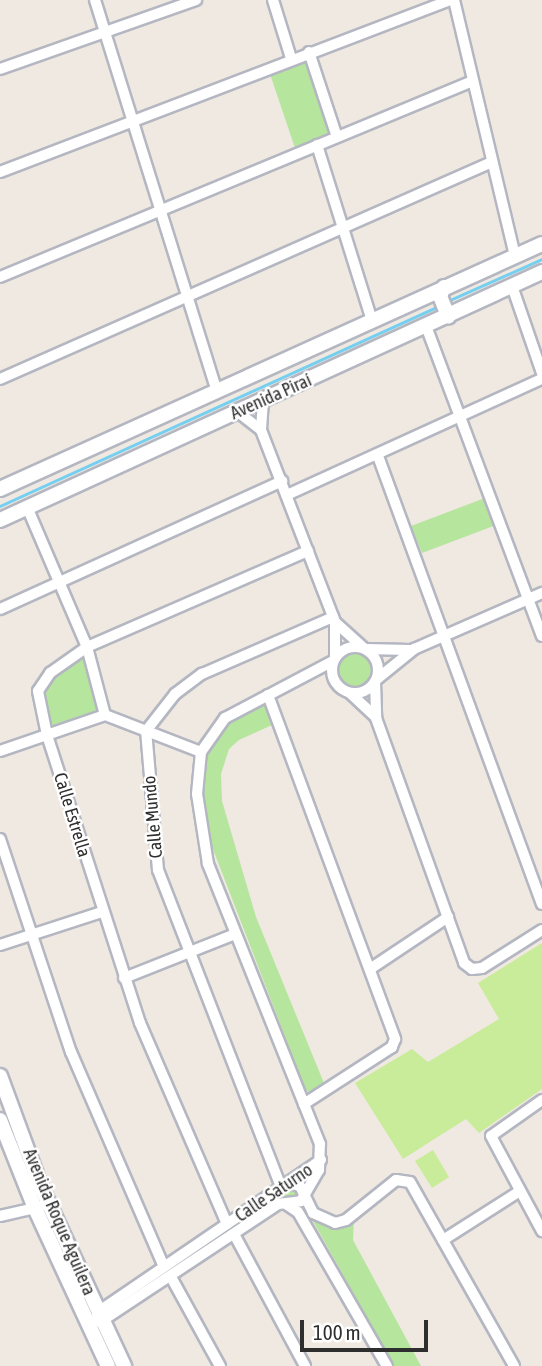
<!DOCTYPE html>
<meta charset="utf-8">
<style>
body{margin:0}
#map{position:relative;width:542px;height:1366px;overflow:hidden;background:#efe9e1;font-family:"Asap Condensed",sans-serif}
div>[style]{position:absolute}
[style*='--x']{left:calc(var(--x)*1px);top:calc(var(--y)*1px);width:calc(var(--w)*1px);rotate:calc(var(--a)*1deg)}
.green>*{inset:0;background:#b6e59e}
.round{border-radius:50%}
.pitch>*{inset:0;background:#c9ec9a}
.stream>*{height:2.5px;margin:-1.25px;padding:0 1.25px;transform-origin:1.25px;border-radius:1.25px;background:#75cff0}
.roads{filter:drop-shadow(2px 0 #b4b7c1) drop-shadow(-2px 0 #b4b7c1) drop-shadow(0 2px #b4b7c1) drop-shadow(0 -2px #b4b7c1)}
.minor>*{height:10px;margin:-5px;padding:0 5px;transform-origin:5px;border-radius:5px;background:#fff}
.minor>.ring{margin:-5px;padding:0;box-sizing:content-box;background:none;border:10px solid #fff;border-radius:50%}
.secondary>*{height:14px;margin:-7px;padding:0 7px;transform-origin:7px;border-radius:7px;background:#fff}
span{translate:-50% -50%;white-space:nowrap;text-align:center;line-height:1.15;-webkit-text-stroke:5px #fff;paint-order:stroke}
.street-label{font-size:18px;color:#2e2e2e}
.scale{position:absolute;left:300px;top:1320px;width:128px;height:32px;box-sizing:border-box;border:4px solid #2e2e2e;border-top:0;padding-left:9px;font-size:21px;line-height:24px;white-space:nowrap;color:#2e2e2e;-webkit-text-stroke:5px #fff;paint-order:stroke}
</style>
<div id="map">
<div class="green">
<div style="clip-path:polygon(308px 59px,332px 134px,295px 148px,270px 74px)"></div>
<div style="clip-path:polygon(485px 498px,496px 525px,422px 553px,411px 526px)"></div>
<div class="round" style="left:335px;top:649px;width:38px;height:38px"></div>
<div style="clip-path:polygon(84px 654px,97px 711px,50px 729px,44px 689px,51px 676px)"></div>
<div style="clip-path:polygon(260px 705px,268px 708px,274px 724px,239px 740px,229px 749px,221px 774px,222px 801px,256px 917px,326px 1088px,317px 1093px,306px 1091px,206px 831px,201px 786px,203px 756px,222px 726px)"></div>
<div style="clip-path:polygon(290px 1188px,298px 1190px,300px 1197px,278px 1199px,115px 1308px)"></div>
<div style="clip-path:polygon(354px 1218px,353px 1240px,421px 1366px,394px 1366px,313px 1221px,336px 1227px)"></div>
</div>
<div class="pitch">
<div style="clip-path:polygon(542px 943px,542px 1089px,479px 1133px,466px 1119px,403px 1159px,355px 1083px,412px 1049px,428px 1062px,499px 1019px,478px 983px)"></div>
<div style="clip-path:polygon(433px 1150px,449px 1177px,432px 1188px,415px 1161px)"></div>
</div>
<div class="stream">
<div style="--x:448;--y:301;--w:103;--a:-24.1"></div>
<div style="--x:0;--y:506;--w:482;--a:-24.5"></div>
</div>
<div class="roads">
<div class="minor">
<div style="--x:95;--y:0;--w:410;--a:72.7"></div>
<div style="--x:273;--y:0;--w:61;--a:72.8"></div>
<div style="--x:454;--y:0;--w:263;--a:76.6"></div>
<div style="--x:309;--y:52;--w:89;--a:71.8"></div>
<div style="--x:0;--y:69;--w:208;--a:-19.4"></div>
<div style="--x:317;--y:145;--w:183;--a:72.6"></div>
<div style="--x:0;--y:172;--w:483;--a:-20.9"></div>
<div style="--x:0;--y:277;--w:512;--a:-22.51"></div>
<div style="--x:512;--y:286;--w:92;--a:71"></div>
<div style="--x:426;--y:326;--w:331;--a:69.5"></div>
<div style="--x:0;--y:379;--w:538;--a:-23.8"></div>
<div style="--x:263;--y:401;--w:29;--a:94"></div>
<div style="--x:261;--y:430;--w:206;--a:68.9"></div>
<div style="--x:335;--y:622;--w:36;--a:90"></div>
<div style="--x:238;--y:412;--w:29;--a:38"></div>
<div style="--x:378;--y:456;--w:477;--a:69.9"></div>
<div style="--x:287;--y:495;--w:280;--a:-24.5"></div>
<div style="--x:27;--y:507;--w:152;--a:66.8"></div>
<div style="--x:87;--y:647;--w:70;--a:75.2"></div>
<div style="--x:0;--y:609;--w:310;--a:-24.4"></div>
<div style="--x:335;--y:622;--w:38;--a:42"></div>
<div class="ring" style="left:332px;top:647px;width:36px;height:36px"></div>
<div style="--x:366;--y:649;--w:44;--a:1.3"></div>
<div style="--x:377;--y:679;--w:48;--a:-39"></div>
<div style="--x:414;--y:649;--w:140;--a:-23.6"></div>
<div style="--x:375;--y:682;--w:36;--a:88"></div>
<div style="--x:376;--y:718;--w:260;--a:70.2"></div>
<div style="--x:464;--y:963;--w:10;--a:37"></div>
<div style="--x:472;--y:969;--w:10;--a:-6"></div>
<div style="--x:482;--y:968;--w:71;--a:-32.3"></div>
<div style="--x:350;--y:693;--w:33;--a:43"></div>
<div style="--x:268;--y:695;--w:367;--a:69.7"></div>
<div style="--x:395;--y:1039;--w:9;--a:111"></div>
<div style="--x:392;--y:1047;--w:105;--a:147.1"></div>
<div style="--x:0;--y:751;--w:111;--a:-18.9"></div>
<div style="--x:105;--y:715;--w:103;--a:21.1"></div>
<div style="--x:0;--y:839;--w:225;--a:71.6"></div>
<div style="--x:71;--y:1052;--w:234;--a:66.6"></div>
<div style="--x:0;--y:945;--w:107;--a:-17.9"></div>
<div style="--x:370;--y:969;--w:94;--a:-33.7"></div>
<div style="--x:124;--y:978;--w:119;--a:-21.6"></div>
<div style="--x:542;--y:1100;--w:62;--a:144.8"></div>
<div style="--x:491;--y:1136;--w:108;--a:61.8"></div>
<div style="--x:288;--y:1183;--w:12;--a:14"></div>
<div style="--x:300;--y:1186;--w:30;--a:64"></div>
<div style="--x:313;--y:1213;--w:24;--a:24"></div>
<div style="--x:335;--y:1223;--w:11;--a:-15"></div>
<div style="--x:346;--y:1220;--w:64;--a:-38.7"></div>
<div style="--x:396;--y:1180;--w:14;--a:8"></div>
<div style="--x:410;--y:1182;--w:211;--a:60.5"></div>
<div style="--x:281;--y:1187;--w:340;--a:-111.2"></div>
<div style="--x:158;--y:870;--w:140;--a:-94.9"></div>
<div style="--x:146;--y:731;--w:47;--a:-51.9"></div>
<div style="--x:175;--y:694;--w:34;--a:-37"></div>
<div style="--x:202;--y:674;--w:143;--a:-23.5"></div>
<div style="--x:286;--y:1204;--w:14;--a:34"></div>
<div style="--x:298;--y:1212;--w:178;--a:60"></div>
<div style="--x:0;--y:1216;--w:41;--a:-12.7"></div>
<div style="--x:227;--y:1224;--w:219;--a:-113.4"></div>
<div style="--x:140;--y:1023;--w:303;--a:-107.9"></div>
<div style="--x:47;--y:735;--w:45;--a:-101.6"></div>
<div style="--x:38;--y:691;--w:22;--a:-56"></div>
<div style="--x:50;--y:673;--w:45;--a:-35.1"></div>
<div style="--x:87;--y:647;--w:241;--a:-23.5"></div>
<div style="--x:234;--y:1234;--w:150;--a:61.7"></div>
<div style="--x:443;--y:1240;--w:91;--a:-32.5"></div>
<div style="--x:171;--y:1277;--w:102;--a:61.2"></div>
<div style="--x:97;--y:1317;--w:5;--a:-79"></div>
<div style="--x:98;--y:1312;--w:270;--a:-34.3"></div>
<div style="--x:100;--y:1322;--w:214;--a:-33.5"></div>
<div style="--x:278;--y:1204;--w:23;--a:-7"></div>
<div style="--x:301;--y:1201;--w:36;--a:-60"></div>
<div style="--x:319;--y:1170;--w:26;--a:-88"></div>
<div style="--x:320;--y:1144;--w:302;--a:-111.8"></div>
<div style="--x:208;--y:864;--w:71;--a:-98.9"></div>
<div style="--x:197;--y:794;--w:42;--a:-84.6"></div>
<div style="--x:201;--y:752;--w:42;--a:-54.8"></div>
<div style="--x:225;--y:718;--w:122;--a:-27.8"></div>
</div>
<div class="secondary">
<div style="--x:444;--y:287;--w:10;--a:114"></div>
<div style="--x:440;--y:296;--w:22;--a:68"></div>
<div style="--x:0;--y:489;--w:595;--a:-24.32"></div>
<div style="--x:0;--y:520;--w:596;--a:-24.59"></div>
<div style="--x:0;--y:1076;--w:116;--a:69.8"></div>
<div style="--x:40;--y:1185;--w:200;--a:65.1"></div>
<div style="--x:0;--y:1120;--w:92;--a:68.4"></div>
<div style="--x:34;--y:1206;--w:176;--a:65.2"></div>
</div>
</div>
<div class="street-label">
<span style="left:271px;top:397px;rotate:-24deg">Avenida Piraí</span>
<span style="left:72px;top:815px;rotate:73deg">Calle Estrella</span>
<span style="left:153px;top:817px;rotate:-95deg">Calle Mundo</span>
<span style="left:274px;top:1193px;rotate:-34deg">Calle Saturno</span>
<span style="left:59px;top:1222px;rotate:67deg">Avenida Roque Aguilera</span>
</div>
<div class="scale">100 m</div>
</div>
